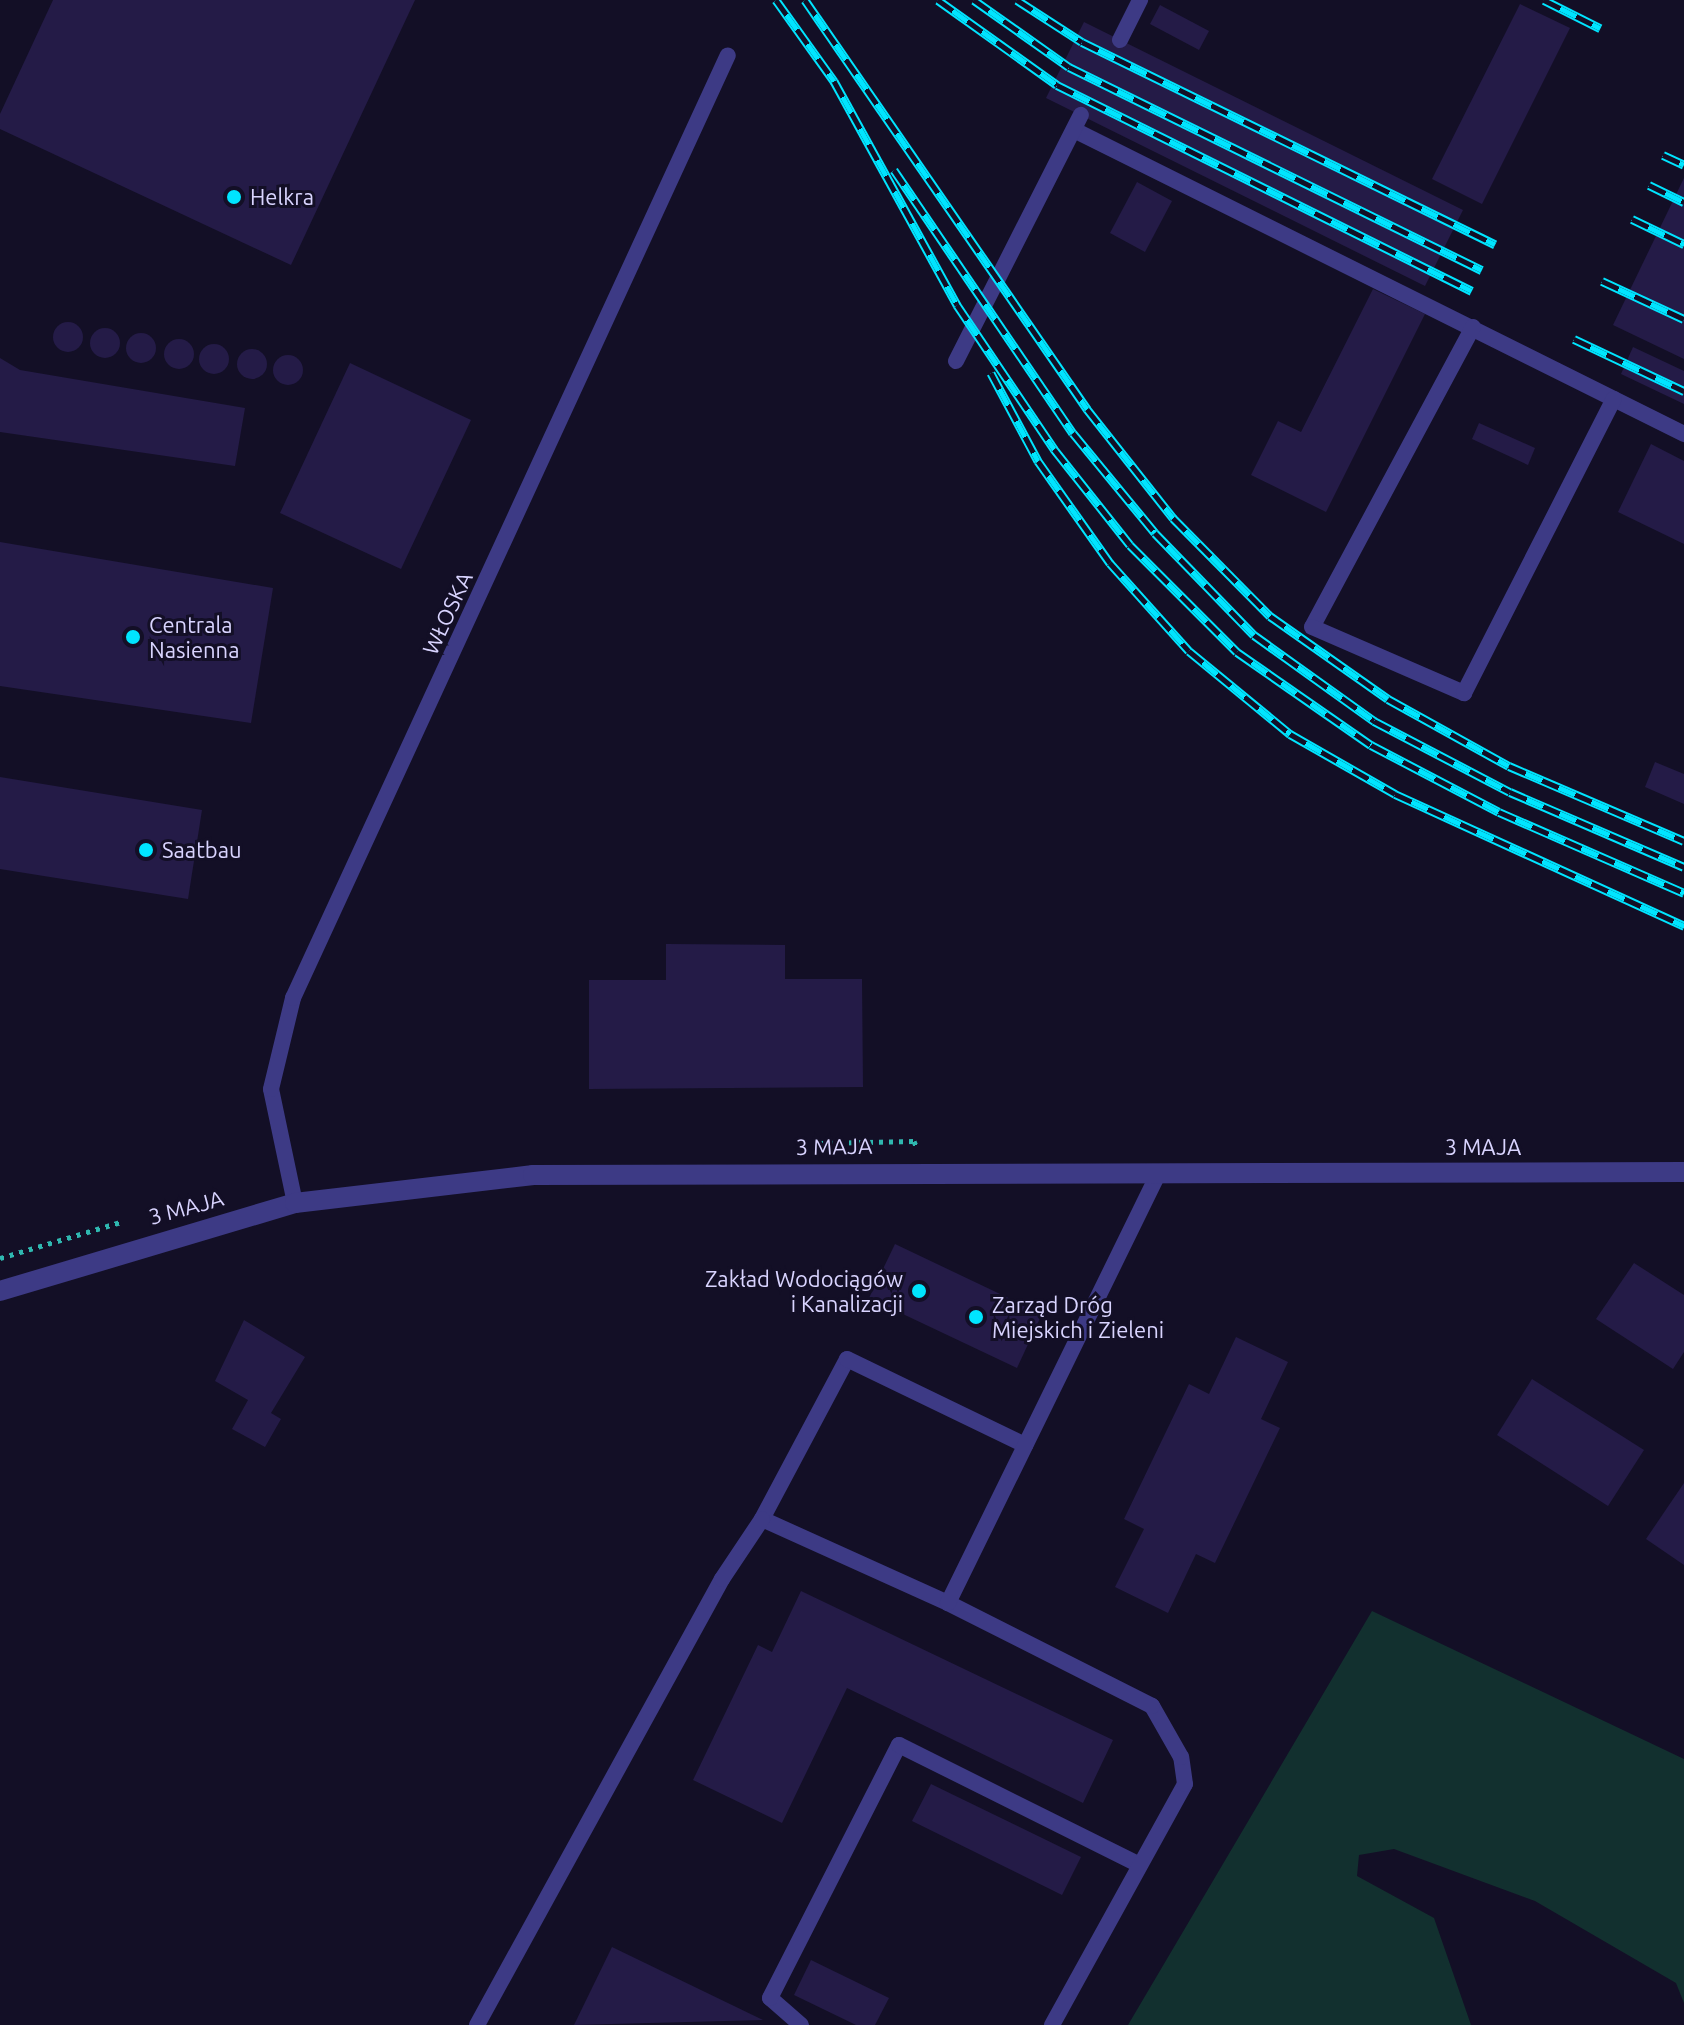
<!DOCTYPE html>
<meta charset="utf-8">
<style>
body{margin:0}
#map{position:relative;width:1684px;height:2025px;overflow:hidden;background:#130f26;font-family:Ubuntu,sans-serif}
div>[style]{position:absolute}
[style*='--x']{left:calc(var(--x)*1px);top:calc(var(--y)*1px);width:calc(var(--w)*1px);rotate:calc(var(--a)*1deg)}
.green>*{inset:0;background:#12302f}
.building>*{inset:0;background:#241b47}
.round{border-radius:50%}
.path>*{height:5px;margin-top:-2.5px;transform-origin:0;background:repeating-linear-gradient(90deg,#2fb8b0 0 4px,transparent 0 10px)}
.service>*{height:16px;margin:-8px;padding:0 8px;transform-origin:8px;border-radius:8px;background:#3d3a85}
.tertiary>*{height:20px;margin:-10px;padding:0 10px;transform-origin:10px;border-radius:10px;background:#3d3a85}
.rail>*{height:9px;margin-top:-4.5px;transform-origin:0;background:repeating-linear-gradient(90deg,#130f26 0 18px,#00e5ff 0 36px);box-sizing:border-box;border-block:2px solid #00e5ff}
.dots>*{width:22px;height:22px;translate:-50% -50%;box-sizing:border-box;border:4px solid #130f26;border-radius:50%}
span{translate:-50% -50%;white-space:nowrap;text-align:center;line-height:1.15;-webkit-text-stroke:6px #130f26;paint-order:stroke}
.poi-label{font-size:22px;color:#d9d4ff}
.left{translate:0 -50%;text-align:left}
.right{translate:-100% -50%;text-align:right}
.street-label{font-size:22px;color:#d9d4ff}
</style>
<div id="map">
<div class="green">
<div style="clip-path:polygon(1372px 1611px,1684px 1759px,1684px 2003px,1676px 1983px,1535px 1901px,1394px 1849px,1359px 1855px,1357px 1876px,1434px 1918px,1471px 2025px,1128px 2025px)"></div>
</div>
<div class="building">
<div style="clip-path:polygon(53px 0,415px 0,291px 265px,0 129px,0 114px)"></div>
<div style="clip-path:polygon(1520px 4px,1570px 28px,1482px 204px,1432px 179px)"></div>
<div style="clip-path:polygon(1160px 5px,1209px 31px,1199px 50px,1150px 24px)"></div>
<div style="clip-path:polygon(1084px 22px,1463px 210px,1425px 286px,1046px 98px)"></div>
<div style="clip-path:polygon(1684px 178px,1684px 359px,1613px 325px)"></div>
<div style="clip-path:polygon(1137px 182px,1172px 201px,1145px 252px,1110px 233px)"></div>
<div style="clip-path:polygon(1373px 289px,1425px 314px,1326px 512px,1251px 475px,1278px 421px,1301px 432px)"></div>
<div class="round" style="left:53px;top:322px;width:30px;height:30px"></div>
<div class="round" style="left:90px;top:328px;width:30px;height:30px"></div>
<div class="round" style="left:126px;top:333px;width:30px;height:30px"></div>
<div class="round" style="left:164px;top:339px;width:30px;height:30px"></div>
<div class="round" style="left:199px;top:344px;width:30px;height:30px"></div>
<div style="clip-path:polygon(1633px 347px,1684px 371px,1684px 404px,1621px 374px)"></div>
<div class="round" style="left:237px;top:349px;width:30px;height:30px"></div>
<div class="round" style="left:273px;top:355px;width:30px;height:30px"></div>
<div style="clip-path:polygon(0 358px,20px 370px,245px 408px,235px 466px,0 432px)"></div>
<div style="clip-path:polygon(350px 363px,471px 420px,401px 569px,280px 513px)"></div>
<div style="clip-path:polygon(1479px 423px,1535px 448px,1528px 465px,1472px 439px)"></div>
<div style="clip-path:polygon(1651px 444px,1684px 461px,1684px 544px,1618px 512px)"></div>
<div style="clip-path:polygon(0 542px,273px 588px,251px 723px,0 686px)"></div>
<div style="clip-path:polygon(1655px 762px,1684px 774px,1684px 804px,1645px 787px)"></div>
<div style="clip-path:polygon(0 777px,202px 810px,188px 899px,0 869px)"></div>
<div style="clip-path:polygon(666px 944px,785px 945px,785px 979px,862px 979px,863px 1087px,589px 1089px,589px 980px,666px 980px)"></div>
<div style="clip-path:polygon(895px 1244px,1042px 1314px,1017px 1368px,869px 1298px)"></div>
<div style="clip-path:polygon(1634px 1263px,1684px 1295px,1684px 1352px,1673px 1369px,1596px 1319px)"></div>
<div style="clip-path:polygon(244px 1320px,305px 1357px,271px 1413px,281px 1419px,265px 1447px,232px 1429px,248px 1400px,215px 1381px)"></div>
<div style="clip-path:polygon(1236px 1337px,1288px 1362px,1261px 1419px,1280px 1428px,1215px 1563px,1196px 1554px,1168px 1613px,1115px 1587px,1144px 1529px,1124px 1519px,1189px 1384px,1209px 1394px)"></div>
<div style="clip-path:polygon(1532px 1379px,1644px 1450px,1608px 1506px,1497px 1435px)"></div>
<div style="clip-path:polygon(1684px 1483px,1684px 1565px,1646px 1539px)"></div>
<div style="clip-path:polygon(801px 1591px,1113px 1740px,1083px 1803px,847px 1688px,782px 1823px,693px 1780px,758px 1645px,772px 1652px)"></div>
<div style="clip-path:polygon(931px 1784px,1081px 1857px,1062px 1895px,912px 1821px)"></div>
<div style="clip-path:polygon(612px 1947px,763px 2020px,574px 2025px)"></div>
<div style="clip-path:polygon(811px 1960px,889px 1998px,875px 2025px,856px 2025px,794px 1995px)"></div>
</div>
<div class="path">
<div style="--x:819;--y:1143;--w:95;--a:-1.2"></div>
<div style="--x:914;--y:1141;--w:8;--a:67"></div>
<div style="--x:0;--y:1258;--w:126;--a:-16.6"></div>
</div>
<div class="service">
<div style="--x:1120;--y:40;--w:45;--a:-63.4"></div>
<div style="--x:1074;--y:130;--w:682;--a:26.49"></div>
<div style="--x:1473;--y:327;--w:340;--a:118.2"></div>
<div style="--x:1312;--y:627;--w:166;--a:23.5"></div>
<div style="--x:1464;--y:693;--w:330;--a:-63"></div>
<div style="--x:956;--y:361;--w:276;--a:-63.1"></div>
<div style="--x:295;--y:1203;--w:116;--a:-101.9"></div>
<div style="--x:271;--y:1089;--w:94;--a:-76.4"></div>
<div style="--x:293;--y:998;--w:1038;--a:-65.24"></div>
<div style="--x:948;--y:1603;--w:204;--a:-155.7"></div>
<div style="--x:762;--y:1519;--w:181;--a:-62"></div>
<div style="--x:847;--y:1359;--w:198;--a:25.8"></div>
<div style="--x:477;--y:2025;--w:509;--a:-61.22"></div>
<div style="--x:722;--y:1579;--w:72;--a:-56.3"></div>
<div style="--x:801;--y:2025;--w:41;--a:-138.9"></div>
<div style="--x:770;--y:1998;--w:284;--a:-63"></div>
<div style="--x:899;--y:1745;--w:269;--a:26.5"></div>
<div style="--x:1052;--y:2025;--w:275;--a:-61.1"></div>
<div style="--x:1185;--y:1784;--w:27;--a:-98"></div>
<div style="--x:1181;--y:1757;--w:59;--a:-119.6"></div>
<div style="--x:1152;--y:1706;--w:229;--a:-153.2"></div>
<div style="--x:948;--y:1603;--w:479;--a:-63.9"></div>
</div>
<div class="tertiary">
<div style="--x:0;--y:1291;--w:308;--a:-16.6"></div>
<div style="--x:295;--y:1203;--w:240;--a:-6.7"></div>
<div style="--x:533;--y:1175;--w:1151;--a:-0.15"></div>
</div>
<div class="rail">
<div style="--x:776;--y:0;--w:100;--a:54.4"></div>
<div style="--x:834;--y:81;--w:256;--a:61.2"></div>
<div style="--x:957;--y:305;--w:174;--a:56"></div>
<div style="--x:1054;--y:449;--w:122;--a:51.6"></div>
<div style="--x:1130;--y:545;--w:151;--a:45"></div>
<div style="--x:1237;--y:652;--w:163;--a:34.8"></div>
<div style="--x:1371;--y:745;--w:144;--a:27.6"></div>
<div style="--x:1499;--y:812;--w:202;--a:23.6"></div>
<div style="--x:805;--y:0;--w:497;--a:55.4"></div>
<div style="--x:1087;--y:409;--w:139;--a:51.7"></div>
<div style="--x:1173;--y:518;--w:138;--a:45.3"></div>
<div style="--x:1270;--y:616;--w:144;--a:35.1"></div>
<div style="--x:1388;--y:699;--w:138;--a:29"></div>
<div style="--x:1509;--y:766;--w:190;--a:23.2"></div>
<div style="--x:938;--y:0;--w:146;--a:35.5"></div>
<div style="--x:1057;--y:85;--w:463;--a:26.4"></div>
<div style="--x:974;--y:0;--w:116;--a:35.2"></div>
<div style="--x:1069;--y:67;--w:460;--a:26.2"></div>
<div style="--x:1017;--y:0;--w:77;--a:32.9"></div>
<div style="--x:1082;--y:42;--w:460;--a:26.1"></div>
<div style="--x:1544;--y:0;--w:63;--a:26.6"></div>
<div style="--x:1663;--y:155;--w:23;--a:25"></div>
<div style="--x:894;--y:170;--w:318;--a:55.8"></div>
<div style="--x:1073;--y:433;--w:129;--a:50.6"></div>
<div style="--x:1155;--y:533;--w:142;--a:45.9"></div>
<div style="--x:1254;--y:635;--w:148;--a:35.6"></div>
<div style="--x:1374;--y:721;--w:153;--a:27.6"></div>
<div style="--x:1510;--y:792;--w:189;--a:23.3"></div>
<div style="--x:1649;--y:185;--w:39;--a:26"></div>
<div style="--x:1632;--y:219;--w:58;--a:25.7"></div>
<div style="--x:1602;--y:281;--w:90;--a:24.9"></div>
<div style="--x:1574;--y:339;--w:122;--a:25.3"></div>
<div style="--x:991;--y:373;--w:100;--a:61.9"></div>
<div style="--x:1038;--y:461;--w:125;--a:54.8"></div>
<div style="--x:1110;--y:563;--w:118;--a:48.1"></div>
<div style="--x:1189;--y:651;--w:131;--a:39.4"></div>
<div style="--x:1290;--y:734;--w:121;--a:29.7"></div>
<div style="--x:1395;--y:794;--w:318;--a:24.5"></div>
</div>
<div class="dots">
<div style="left:234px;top:197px;background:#00e5ff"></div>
<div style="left:133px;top:637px;background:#00e5ff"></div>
<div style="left:146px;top:850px;background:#00e5ff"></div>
<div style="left:919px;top:1291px;background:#00e5ff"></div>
<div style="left:976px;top:1317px;background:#00e5ff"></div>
</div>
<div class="poi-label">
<span class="left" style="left:250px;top:197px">Helkra</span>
<span class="left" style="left:149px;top:637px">Centrala<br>Nasienna</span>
<span class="left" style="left:162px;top:850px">Saatbau</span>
<span class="right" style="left:903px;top:1291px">Zakład Wodociągów<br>i Kanalizacji</span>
<span class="left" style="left:992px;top:1317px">Zarząd Dróg<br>Miejskich i Zieleni</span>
</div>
<div class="street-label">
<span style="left:447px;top:613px;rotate:-65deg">WŁOSKA</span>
<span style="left:834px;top:1146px;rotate:-1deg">3 MAJA</span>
<span style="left:1483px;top:1147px">3 MAJA</span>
<span style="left:186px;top:1207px;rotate:-15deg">3 MAJA</span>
</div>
</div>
